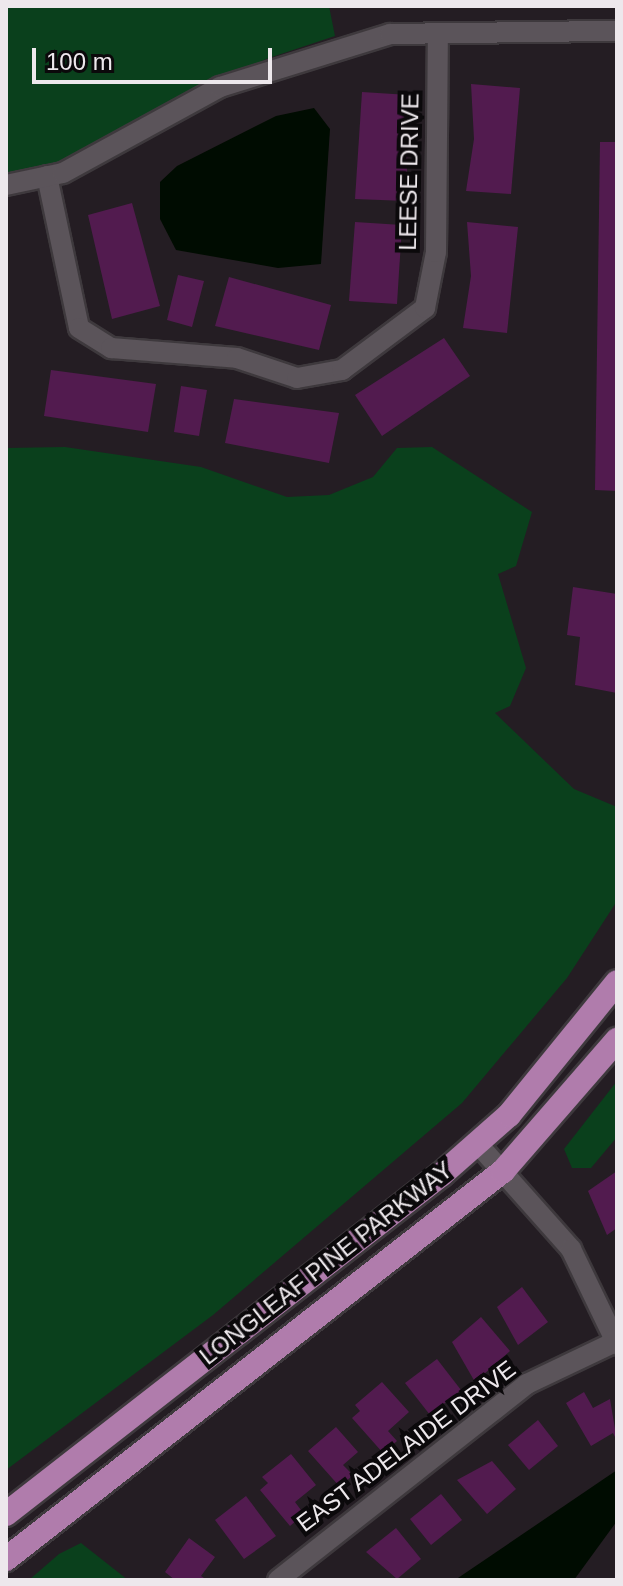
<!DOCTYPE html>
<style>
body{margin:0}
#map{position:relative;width:623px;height:1586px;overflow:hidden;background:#241d23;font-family:Helvetica,sans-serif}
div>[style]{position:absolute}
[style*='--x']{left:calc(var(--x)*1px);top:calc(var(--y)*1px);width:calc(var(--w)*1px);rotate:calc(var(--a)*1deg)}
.green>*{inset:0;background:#0a401c}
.water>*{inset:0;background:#000c01}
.building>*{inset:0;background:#521b4f}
.roads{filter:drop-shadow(2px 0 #3e393d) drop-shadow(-2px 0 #3e393d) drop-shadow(0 2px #3e393d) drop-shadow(0 -2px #3e393d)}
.minor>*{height:20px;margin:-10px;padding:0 10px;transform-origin:10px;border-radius:10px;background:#5b545a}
.major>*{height:24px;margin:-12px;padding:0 12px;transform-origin:12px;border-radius:12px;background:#b07cac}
span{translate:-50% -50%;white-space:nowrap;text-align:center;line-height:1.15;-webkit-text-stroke:8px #0b090b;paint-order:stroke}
.street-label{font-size:24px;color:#ede8ec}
.frame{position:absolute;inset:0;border:8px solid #ede8ec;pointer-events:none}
.scale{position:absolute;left:32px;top:48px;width:240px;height:36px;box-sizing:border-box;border:4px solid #ede8ec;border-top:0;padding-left:10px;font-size:24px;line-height:28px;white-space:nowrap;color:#ede8ec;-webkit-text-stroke:6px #0b090b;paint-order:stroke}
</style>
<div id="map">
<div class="green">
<div style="clip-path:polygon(6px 6px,329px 6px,335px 36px,266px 59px,69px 161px,6px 176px)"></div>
<div style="clip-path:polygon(65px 447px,201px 467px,287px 497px,329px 495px,373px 477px,397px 448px,432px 447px,532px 512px,516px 566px,498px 574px,526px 668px,510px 706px,495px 713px,574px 789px,617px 807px,617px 901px,567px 978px,462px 1103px,213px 1315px,6px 1470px,6px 448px)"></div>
<div style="clip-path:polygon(617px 1081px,617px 1137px,591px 1168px,572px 1168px,564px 1149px)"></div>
<div style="clip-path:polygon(81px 1543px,128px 1580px,29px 1580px,59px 1554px)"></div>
</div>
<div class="water">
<div style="clip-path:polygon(314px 108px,330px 129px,321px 264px,278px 268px,176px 250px,160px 219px,160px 182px,177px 166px,276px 116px)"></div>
<div style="clip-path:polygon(617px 1470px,617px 1521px,574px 1580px,455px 1580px)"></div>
</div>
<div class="building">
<div style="clip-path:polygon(471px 84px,520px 88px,511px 194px,466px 191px,474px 139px)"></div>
<div style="clip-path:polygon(362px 92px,409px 95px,406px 201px,355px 199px)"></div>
<div style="clip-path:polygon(600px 142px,617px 142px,617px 491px,595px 490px)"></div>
<div style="clip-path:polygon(132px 203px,160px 306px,112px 319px,88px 215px)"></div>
<div style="clip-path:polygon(355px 222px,402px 225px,397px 304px,349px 301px)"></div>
<div style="clip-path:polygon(467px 222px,518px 227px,507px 333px,463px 328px,471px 276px)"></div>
<div style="clip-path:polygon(178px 275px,204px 281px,192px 327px,167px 320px)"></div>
<div style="clip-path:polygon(229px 277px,331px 305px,319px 350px,215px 326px)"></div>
<div style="clip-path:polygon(444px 338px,470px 376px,382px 436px,355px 395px)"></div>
<div style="clip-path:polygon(51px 370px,156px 384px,148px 432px,44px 416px)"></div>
<div style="clip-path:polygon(181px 386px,207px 390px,199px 436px,174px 432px)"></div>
<div style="clip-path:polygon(234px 399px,339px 413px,329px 463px,225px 443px)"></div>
<div style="clip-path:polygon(573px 587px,617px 594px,617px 693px,575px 685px,580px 637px,567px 635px)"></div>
<div style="clip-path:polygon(617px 1171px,617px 1228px,607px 1235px,588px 1191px)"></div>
<div style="clip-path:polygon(522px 1287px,548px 1322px,518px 1345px,497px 1307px)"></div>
<div style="clip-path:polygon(481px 1317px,510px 1351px,475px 1382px,452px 1342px)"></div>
<div style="clip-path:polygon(437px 1359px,461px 1390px,430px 1415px,405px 1383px)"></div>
<div style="clip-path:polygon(382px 1382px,409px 1412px,388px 1431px,397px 1441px,383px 1453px,352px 1418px,360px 1411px,355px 1405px)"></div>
<div style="clip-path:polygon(584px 1392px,593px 1408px,610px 1399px,617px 1441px,613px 1433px,591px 1446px,566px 1403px)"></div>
<div style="clip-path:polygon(538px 1420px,558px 1446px,529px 1470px,508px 1445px)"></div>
<div style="clip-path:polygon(336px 1427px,358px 1452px,343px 1465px,353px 1475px,340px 1487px,308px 1451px)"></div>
<div style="clip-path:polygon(291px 1454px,316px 1485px,295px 1502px,304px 1514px,290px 1526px,260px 1490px,268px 1483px,262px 1477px)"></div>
<div style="clip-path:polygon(492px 1461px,516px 1489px,487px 1514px,457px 1480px)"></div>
<div style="clip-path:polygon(441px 1494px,462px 1520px,431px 1545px,410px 1519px)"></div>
<div style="clip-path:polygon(246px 1496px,276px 1536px,244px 1559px,215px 1520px)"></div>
<div style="clip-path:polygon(396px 1528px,421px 1559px,397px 1579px,366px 1552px)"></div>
<div style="clip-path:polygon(189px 1538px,215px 1557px,201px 1576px,207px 1580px,175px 1580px,165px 1572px)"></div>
</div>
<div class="roads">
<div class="minor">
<div style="--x:47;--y:176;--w:155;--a:78.1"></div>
<div style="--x:79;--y:328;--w:38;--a:32"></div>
<div style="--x:111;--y:348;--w:126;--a:4.5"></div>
<div style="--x:237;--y:358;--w:63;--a:18.4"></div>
<div style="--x:297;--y:378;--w:46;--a:-10.1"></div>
<div style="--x:342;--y:370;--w:104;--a:-36.8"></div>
<div style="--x:425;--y:308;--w:57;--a:-78.9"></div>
<div style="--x:436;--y:252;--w:219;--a:-89.5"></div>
<div style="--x:6;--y:185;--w:58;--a:-11.9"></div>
<div style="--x:63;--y:173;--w:179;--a:-28.7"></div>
<div style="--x:220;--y:87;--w:178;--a:-17.3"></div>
<div style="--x:390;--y:34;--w:227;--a:-0.8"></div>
<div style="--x:477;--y:1143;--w:142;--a:48.4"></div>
<div style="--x:571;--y:1249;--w:106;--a:64.2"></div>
<div style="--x:278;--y:1580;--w:317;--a:-38.2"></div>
<div style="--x:527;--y:1384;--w:100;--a:-25.5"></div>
</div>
<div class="major">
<div style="--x:6;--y:1514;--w:553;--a:-37.95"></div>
<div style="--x:442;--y:1174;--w:89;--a:-41.4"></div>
<div style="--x:509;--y:1115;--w:171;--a:-50.9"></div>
<div style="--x:6;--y:1559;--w:631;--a:-37.98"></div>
<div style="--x:503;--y:1171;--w:174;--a:-49"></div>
</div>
</div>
<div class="street-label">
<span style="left:409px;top:172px;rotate:-89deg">LEESE DRIVE</span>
<span style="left:326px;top:1263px;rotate:-38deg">LONGLEAF PINE PARKWAY</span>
<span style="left:406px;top:1446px;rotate:-37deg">EAST ADELAIDE DRIVE</span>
</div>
<div class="frame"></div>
<div class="scale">100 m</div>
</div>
